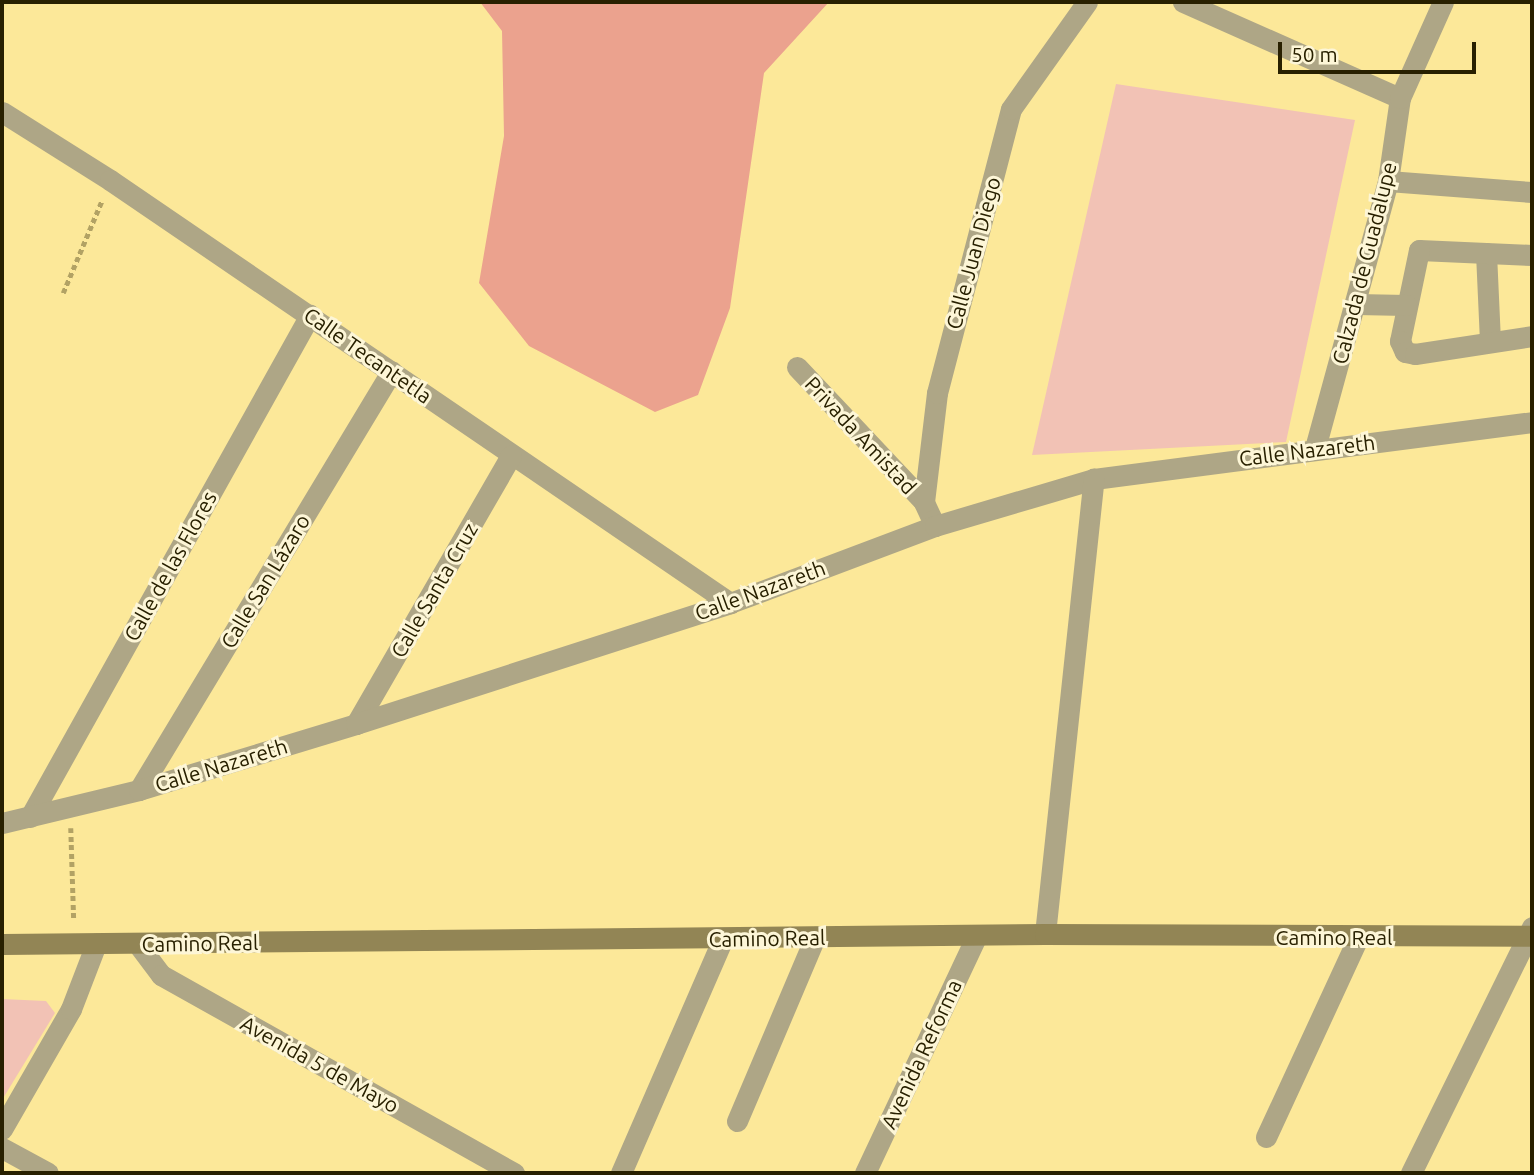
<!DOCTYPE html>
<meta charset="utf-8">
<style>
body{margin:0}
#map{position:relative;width:1534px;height:1175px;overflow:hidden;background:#fce899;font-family:Ubuntu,sans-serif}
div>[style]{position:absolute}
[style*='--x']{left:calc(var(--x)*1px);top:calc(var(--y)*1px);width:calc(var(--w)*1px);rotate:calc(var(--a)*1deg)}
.green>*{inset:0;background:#f2c2b5}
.forest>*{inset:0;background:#eba28e}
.path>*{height:4.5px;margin-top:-2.25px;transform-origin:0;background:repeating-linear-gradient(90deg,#b2a264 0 5px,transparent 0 8.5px)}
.minor>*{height:21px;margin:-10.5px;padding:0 10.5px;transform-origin:10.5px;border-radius:10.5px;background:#aea686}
.secondary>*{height:21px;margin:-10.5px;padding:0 10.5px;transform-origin:10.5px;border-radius:10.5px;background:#928555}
span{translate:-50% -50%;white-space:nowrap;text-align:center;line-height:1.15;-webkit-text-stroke:6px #fdf6d7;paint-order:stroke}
.street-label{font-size:21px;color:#282000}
.frame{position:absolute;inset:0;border:4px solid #282000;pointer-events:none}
.scale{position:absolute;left:1278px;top:42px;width:198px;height:32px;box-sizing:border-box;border:4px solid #282000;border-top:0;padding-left:9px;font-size:21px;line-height:24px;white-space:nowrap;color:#282000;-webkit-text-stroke:5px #fdf6d7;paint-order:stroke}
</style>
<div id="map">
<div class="green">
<div style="clip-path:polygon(1116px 84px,1355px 120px,1286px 442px,1032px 455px)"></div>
<div style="clip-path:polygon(2px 999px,46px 1001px,55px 1013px,2px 1100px)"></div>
</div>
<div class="forest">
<div style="clip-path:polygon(480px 2px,829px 2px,764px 73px,730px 308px,698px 395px,655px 412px,529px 346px,479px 283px,504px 136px,502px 31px)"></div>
</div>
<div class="path">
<div style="--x:63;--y:293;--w:101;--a:-67.2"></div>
<div style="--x:71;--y:828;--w:93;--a:88.2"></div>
</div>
<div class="minor">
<div style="--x:1183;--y:2;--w:237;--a:23.9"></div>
<div style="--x:2;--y:112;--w:128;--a:32.2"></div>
<div style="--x:110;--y:180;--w:751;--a:34.3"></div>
<div style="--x:1388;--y:181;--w:144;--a:4.4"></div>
<div style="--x:1486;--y:253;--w:89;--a:87.4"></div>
<div style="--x:1532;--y:255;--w:113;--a:-177.5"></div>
<div style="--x:1419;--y:250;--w:93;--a:101.8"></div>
<div style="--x:1400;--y:341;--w:12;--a:66"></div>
<div style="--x:1405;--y:352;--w:10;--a:11"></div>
<div style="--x:1415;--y:354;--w:118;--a:-8.7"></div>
<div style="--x:1356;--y:304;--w:50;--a:1.1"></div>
<div style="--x:797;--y:367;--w:185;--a:46.7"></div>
<div style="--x:1315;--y:448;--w:277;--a:-74.7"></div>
<div style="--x:1388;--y:181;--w:84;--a:-81.8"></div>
<div style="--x:1400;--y:98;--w:105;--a:-65.9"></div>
<div style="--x:935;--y:526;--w:26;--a:-115"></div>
<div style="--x:924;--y:502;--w:110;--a:-83.2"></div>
<div style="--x:937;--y:393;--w:293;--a:-75.4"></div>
<div style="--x:1011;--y:109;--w:131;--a:-54.6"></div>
<div style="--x:356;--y:724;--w:310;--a:-60"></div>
<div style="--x:139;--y:790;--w:489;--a:-58.9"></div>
<div style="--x:30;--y:817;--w:575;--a:-60.85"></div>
<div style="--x:2;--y:823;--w:141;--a:-13.5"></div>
<div style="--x:139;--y:790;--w:227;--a:-16.9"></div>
<div style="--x:356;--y:724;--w:393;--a:-17.9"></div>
<div style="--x:730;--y:603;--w:219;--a:-20.6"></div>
<div style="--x:935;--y:526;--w:166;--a:-16.5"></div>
<div style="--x:1094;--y:479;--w:442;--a:-7.4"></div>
<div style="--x:1045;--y:934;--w:458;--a:-83.9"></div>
<div style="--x:137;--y:943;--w:40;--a:53"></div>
<div style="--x:161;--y:975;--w:405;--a:29.3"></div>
<div style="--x:737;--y:1121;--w:200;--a:-67"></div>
<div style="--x:2;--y:1129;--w:138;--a:-60.1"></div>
<div style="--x:71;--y:1009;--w:70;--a:-69"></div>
<div style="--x:1266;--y:1137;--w:219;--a:-65.2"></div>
<div style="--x:2;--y:1148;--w:52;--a:28.5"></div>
<div style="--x:621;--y:1173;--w:256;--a:-66.5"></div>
<div style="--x:865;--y:1173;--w:263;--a:-64.8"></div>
<div style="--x:1411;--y:1173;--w:274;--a:-63.8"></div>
</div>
<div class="secondary">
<div style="--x:2;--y:944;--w:1043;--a:-0.55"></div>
<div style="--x:1045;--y:934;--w:487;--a:0.2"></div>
</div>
<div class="street-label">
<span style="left:973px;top:253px;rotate:-75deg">Calle Juan Diego</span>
<span style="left:1364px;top:263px;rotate:-76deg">Calzada de Guadalupe</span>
<span style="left:368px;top:355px;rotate:35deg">Calle Tecantetla</span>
<span style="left:861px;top:435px;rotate:47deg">Privada Amistad</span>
<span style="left:1307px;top:450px;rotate:-7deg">Calle Nazareth</span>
<span style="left:170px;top:566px;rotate:-61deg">Calle de las Flores</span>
<span style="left:265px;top:581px;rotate:-59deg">Calle San Lázaro</span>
<span style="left:434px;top:590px;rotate:-60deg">Calle Santa Cruz</span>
<span style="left:760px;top:590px;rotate:-20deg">Calle Nazareth</span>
<span style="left:221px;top:765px;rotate:-17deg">Calle Nazareth</span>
<span style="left:1334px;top:937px">Camino Real</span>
<span style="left:767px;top:938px;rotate:-1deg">Camino Real</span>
<span style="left:200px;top:943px;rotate:-1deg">Camino Real</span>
<span style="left:921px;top:1054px;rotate:-65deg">Avenida Reforma</span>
<span style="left:320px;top:1064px;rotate:29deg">Avenida 5 de Mayo</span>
</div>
<div class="frame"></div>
<div class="scale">50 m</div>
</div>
